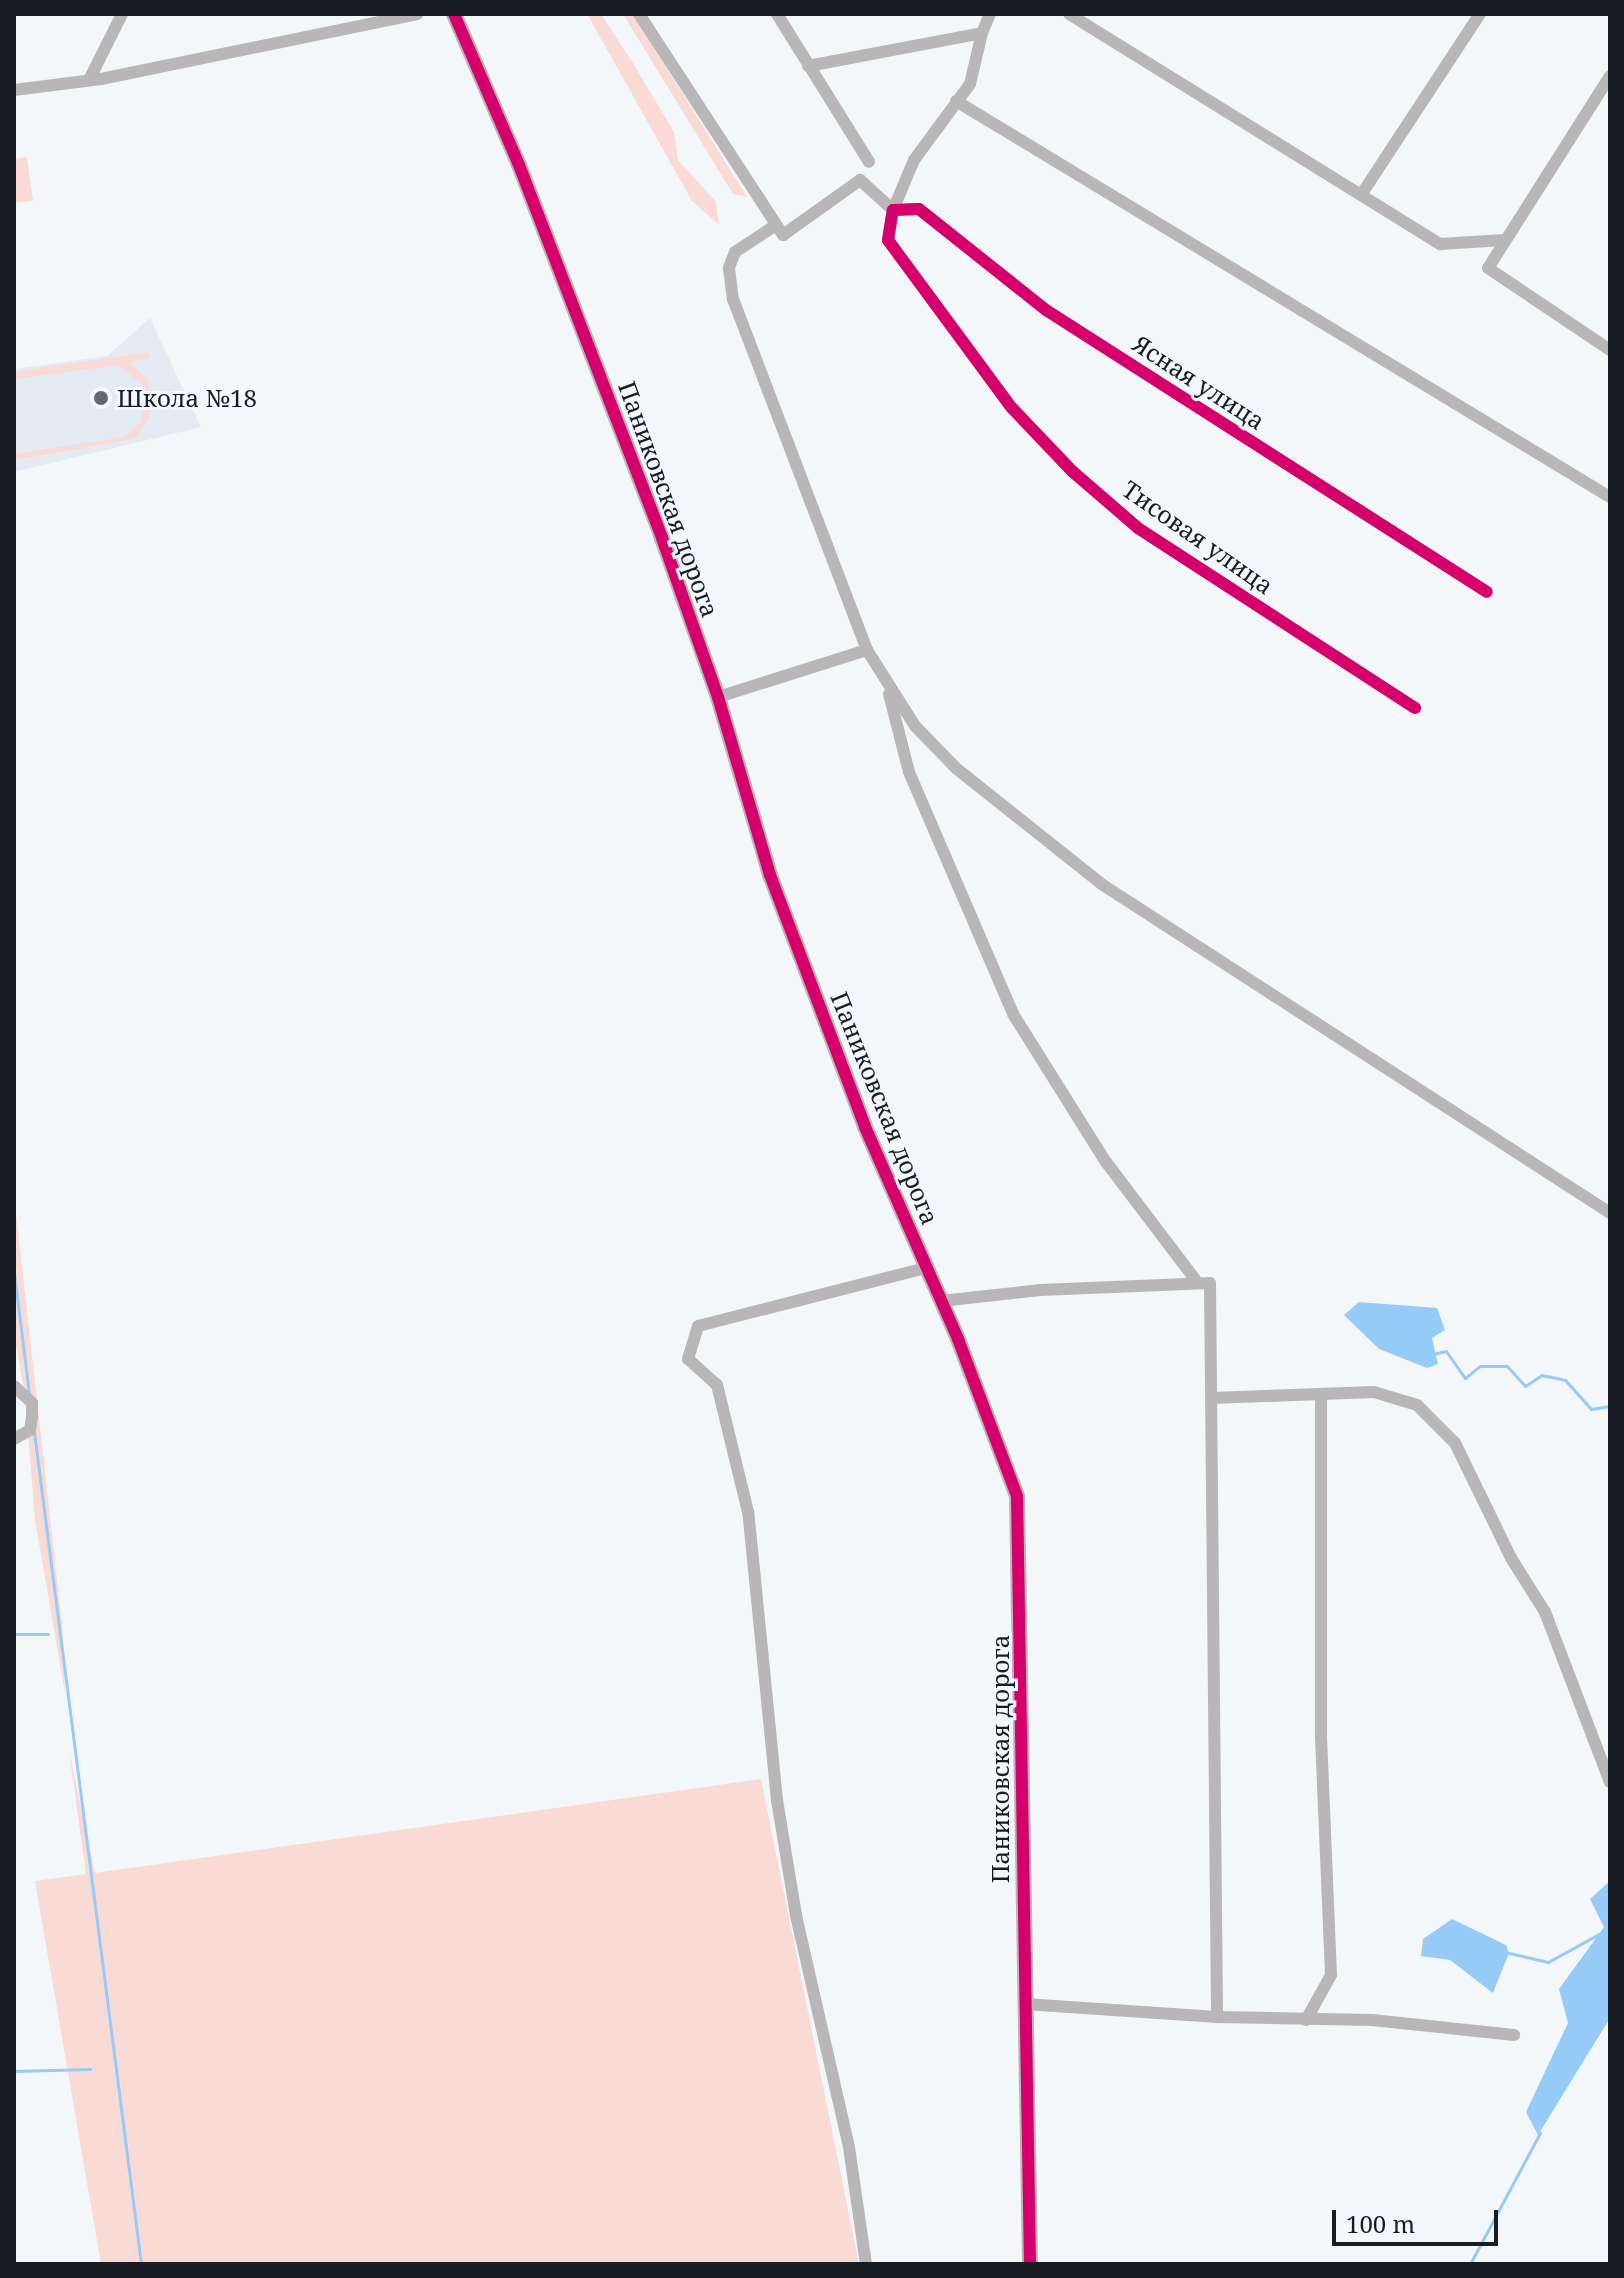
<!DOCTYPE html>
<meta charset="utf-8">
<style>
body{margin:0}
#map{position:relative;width:1624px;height:2278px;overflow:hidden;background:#f4f7fa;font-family:"Noto Serif",serif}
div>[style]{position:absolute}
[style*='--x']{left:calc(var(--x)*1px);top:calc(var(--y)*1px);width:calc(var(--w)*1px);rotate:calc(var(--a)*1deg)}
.built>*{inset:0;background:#e3eaf2}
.green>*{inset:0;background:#fadad5}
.water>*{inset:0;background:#96caf7}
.stream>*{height:3px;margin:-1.5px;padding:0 1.5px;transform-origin:1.5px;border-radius:1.5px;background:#96caf7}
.street>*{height:12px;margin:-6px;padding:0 6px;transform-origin:6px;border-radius:6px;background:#b8b6b6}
.secondary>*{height:16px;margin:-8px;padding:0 8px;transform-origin:8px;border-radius:8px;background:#b7b6b5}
.cycleway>*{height:12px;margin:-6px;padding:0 6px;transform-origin:6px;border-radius:6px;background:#d6006c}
.dots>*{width:22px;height:22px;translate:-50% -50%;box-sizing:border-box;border:4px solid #f1f7fd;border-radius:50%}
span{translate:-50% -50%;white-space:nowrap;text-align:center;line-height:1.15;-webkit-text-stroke:6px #f1f7fd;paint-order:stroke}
.street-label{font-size:24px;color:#171d22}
.poi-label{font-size:24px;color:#171d22}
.left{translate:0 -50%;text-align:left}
.frame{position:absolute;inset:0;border:16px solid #171d22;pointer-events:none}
.scale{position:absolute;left:1332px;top:2210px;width:166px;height:36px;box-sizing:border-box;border:4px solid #171d22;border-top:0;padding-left:10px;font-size:24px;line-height:28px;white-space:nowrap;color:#171d22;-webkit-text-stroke:6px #f1f7fd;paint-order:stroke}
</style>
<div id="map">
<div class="built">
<div style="clip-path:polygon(150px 318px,201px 427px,14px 472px,14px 369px,107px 356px)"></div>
</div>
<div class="green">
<div style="clip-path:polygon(587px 14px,601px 14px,631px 60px,674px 132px,678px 160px,716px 202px,719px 225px,692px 201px)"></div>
<div style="clip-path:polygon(623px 14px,633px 14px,747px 197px,733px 194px)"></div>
<div style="clip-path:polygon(27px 157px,33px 201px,14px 203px,14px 159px)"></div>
<div style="clip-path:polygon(149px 352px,150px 358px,129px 362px,147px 379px,152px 395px,149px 419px,134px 439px,14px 460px,14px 454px,124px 437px,140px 423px,146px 403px,141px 383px,119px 365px,14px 379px,14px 372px)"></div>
<div style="clip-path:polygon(14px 1195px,62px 1624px,65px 1693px,35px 1520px,25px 1395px,14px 1334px)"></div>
<div style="clip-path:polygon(69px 1751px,95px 1873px,761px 1779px,859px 2264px,101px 2264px,35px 1881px,86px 1874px)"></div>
</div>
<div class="water">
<div style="clip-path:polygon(1359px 1302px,1437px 1308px,1445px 1330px,1432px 1338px,1438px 1364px,1427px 1368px,1379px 1349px,1344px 1315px)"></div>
<div style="clip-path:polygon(1610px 1881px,1610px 2018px,1538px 2135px,1526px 2112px,1568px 2023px,1559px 1989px,1604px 1927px,1590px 1899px)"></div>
<div style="clip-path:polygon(1452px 1919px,1506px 1945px,1509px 1953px,1493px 1993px,1450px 1960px,1421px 1956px,1423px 1939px)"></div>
</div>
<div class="stream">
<div style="--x:14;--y:1273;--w:121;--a:82.9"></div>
<div style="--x:1433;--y:1354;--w:13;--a:-13"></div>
<div style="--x:1446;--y:1351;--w:33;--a:55"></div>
<div style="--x:1465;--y:1378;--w:19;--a:-39"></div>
<div style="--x:1480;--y:1366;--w:27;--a:0"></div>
<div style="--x:1507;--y:1366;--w:27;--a:48"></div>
<div style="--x:1525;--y:1386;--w:20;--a:-33"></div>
<div style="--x:1542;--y:1375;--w:24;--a:12"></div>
<div style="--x:1565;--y:1380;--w:39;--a:48"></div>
<div style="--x:1591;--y:1409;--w:19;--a:-9"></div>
<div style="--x:34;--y:1432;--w:839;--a:82.67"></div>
<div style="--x:14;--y:1634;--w:34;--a:0"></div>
<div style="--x:1509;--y:1953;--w:40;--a:13"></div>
<div style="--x:1548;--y:1962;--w:60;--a:-28.7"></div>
<div style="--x:14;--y:2071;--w:76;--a:-1.5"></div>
<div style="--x:1470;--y:2264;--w:149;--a:-61.9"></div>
</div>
<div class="street">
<div style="--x:639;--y:14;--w:264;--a:56.9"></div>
<div style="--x:783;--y:235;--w:95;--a:-35.5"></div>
<div style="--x:860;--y:180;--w:45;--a:42.3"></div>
<div style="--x:893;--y:210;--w:54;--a:-67.2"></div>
<div style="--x:914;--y:160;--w:94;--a:-53.6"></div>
<div style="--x:970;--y:84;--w:52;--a:-76.8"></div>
<div style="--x:777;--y:14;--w:174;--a:58.1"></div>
<div style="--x:1069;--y:14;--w:437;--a:31.8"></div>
<div style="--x:1440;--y:244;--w:64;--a:-3.6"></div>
<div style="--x:808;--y:66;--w:177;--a:-10.7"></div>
<div style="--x:982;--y:33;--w:21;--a:-67"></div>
<div style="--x:1610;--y:76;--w:227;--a:122.4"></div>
<div style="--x:1488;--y:268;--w:147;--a:33.9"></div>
<div style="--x:89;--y:80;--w:74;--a:-63.4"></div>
<div style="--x:14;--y:90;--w:88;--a:-7.2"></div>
<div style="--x:101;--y:79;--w:323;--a:-11.6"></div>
<div style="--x:956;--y:101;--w:765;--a:31.2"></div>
<div style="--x:1361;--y:195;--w:217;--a:-56.7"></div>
<div style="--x:776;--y:225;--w:49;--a:146.6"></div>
<div style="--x:735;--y:252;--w:17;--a:111"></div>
<div style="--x:729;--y:268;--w:31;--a:83"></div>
<div style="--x:733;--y:299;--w:376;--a:69.1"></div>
<div style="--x:889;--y:694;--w:81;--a:75.6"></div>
<div style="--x:909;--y:772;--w:263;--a:66.7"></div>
<div style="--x:1013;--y:1014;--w:175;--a:57.9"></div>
<div style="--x:1106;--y:1162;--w:152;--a:52.8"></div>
<div style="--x:718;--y:697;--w:156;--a:-17.5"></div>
<div style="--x:867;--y:650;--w:90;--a:57.7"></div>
<div style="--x:915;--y:726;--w:60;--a:45.7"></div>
<div style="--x:957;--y:769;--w:186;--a:38.5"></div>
<div style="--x:1103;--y:885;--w:604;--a:32.9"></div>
<div style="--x:1415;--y:708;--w:330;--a:-147"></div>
<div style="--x:1138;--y:528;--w:87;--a:-139.2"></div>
<div style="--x:1072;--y:471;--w:88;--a:-133.6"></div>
<div style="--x:1011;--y:407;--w:207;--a:-126.4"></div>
<div style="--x:888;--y:240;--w:30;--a:-81"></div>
<div style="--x:893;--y:210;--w:26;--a:-2"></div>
<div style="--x:919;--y:209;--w:162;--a:38.5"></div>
<div style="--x:1046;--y:310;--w:523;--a:32.6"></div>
<div style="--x:941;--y:1301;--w:100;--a:-6.3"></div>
<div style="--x:1040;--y:1290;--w:170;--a:-2.4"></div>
<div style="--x:1210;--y:1283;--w:734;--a:89.45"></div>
<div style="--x:14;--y:1386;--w:25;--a:43"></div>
<div style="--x:32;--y:1403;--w:13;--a:90"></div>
<div style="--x:32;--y:1416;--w:14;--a:98"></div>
<div style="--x:30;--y:1430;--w:18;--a:151"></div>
<div style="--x:1212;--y:1398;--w:162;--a:-2.1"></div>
<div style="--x:1374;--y:1392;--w:45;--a:16.8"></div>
<div style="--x:1417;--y:1405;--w:54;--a:45"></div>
<div style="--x:1455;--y:1443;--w:128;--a:64"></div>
<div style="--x:1511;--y:1558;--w:64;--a:57.8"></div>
<div style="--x:1545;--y:1612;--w:182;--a:69.1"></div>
<div style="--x:1025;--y:2004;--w:192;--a:3.9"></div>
<div style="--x:1217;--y:2017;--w:155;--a:1.1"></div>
<div style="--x:1372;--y:2020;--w:143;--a:6"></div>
<div style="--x:1306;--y:2020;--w:51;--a:-60.9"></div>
<div style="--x:1331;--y:1975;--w:240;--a:-92.4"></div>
<div style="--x:1321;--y:1735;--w:341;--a:-90"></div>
<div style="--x:866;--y:2264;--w:118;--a:-98.3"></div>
<div style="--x:849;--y:2147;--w:238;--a:-102.9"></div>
<div style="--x:796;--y:1915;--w:117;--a:-99.4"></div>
<div style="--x:777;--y:1800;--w:289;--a:-95.7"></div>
<div style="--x:748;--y:1512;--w:131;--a:-103.7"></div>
<div style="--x:717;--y:1385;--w:39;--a:-138"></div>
<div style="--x:688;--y:1359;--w:34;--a:-73"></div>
<div style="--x:698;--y:1326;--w:235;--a:-14.3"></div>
</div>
<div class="secondary">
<div style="--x:454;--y:14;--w:164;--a:66.7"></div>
<div style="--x:519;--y:165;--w:399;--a:69"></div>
<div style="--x:662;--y:538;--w:169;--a:70.6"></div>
<div style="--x:718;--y:697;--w:185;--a:73.7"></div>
<div style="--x:770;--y:875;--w:269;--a:69.3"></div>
<div style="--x:865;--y:1127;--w:232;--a:66.3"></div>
<div style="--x:958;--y:1339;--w:168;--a:69.4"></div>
<div style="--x:1017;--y:1496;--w:768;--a:89.03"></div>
</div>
<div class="cycleway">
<div style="--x:454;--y:14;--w:164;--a:66.7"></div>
<div style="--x:519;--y:165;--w:399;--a:69"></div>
<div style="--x:662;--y:538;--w:169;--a:70.6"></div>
<div style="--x:718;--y:697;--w:185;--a:73.7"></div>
<div style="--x:770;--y:875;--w:269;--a:69.3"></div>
<div style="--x:865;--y:1127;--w:232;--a:66.3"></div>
<div style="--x:958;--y:1339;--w:168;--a:69.4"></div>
<div style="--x:1017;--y:1496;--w:768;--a:89.03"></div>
<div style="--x:1415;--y:708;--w:330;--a:-147"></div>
<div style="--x:1138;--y:528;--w:87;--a:-139.2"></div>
<div style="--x:1072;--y:471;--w:88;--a:-133.6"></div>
<div style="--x:1011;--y:407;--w:207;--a:-126.4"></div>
<div style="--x:888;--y:240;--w:30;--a:-81"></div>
<div style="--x:893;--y:210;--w:26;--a:-2"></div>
<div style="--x:919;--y:209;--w:162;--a:38.5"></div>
<div style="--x:1046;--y:310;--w:523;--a:32.6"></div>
</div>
<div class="dots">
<div style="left:101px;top:398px;background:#64696e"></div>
</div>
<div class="street-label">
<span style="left:1199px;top:382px;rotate:33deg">Ясная улица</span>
<span style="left:669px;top:499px;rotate:70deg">Паниковская дорога</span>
<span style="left:1198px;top:537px;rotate:35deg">Тисовая улица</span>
<span style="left:885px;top:1108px;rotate:68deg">Паниковская дорога</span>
<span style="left:1000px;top:1759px;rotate:-90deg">Паниковская дорога</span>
</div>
<div class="poi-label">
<span class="left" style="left:117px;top:398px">Школа №18</span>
</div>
<div class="frame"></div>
<div class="scale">100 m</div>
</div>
